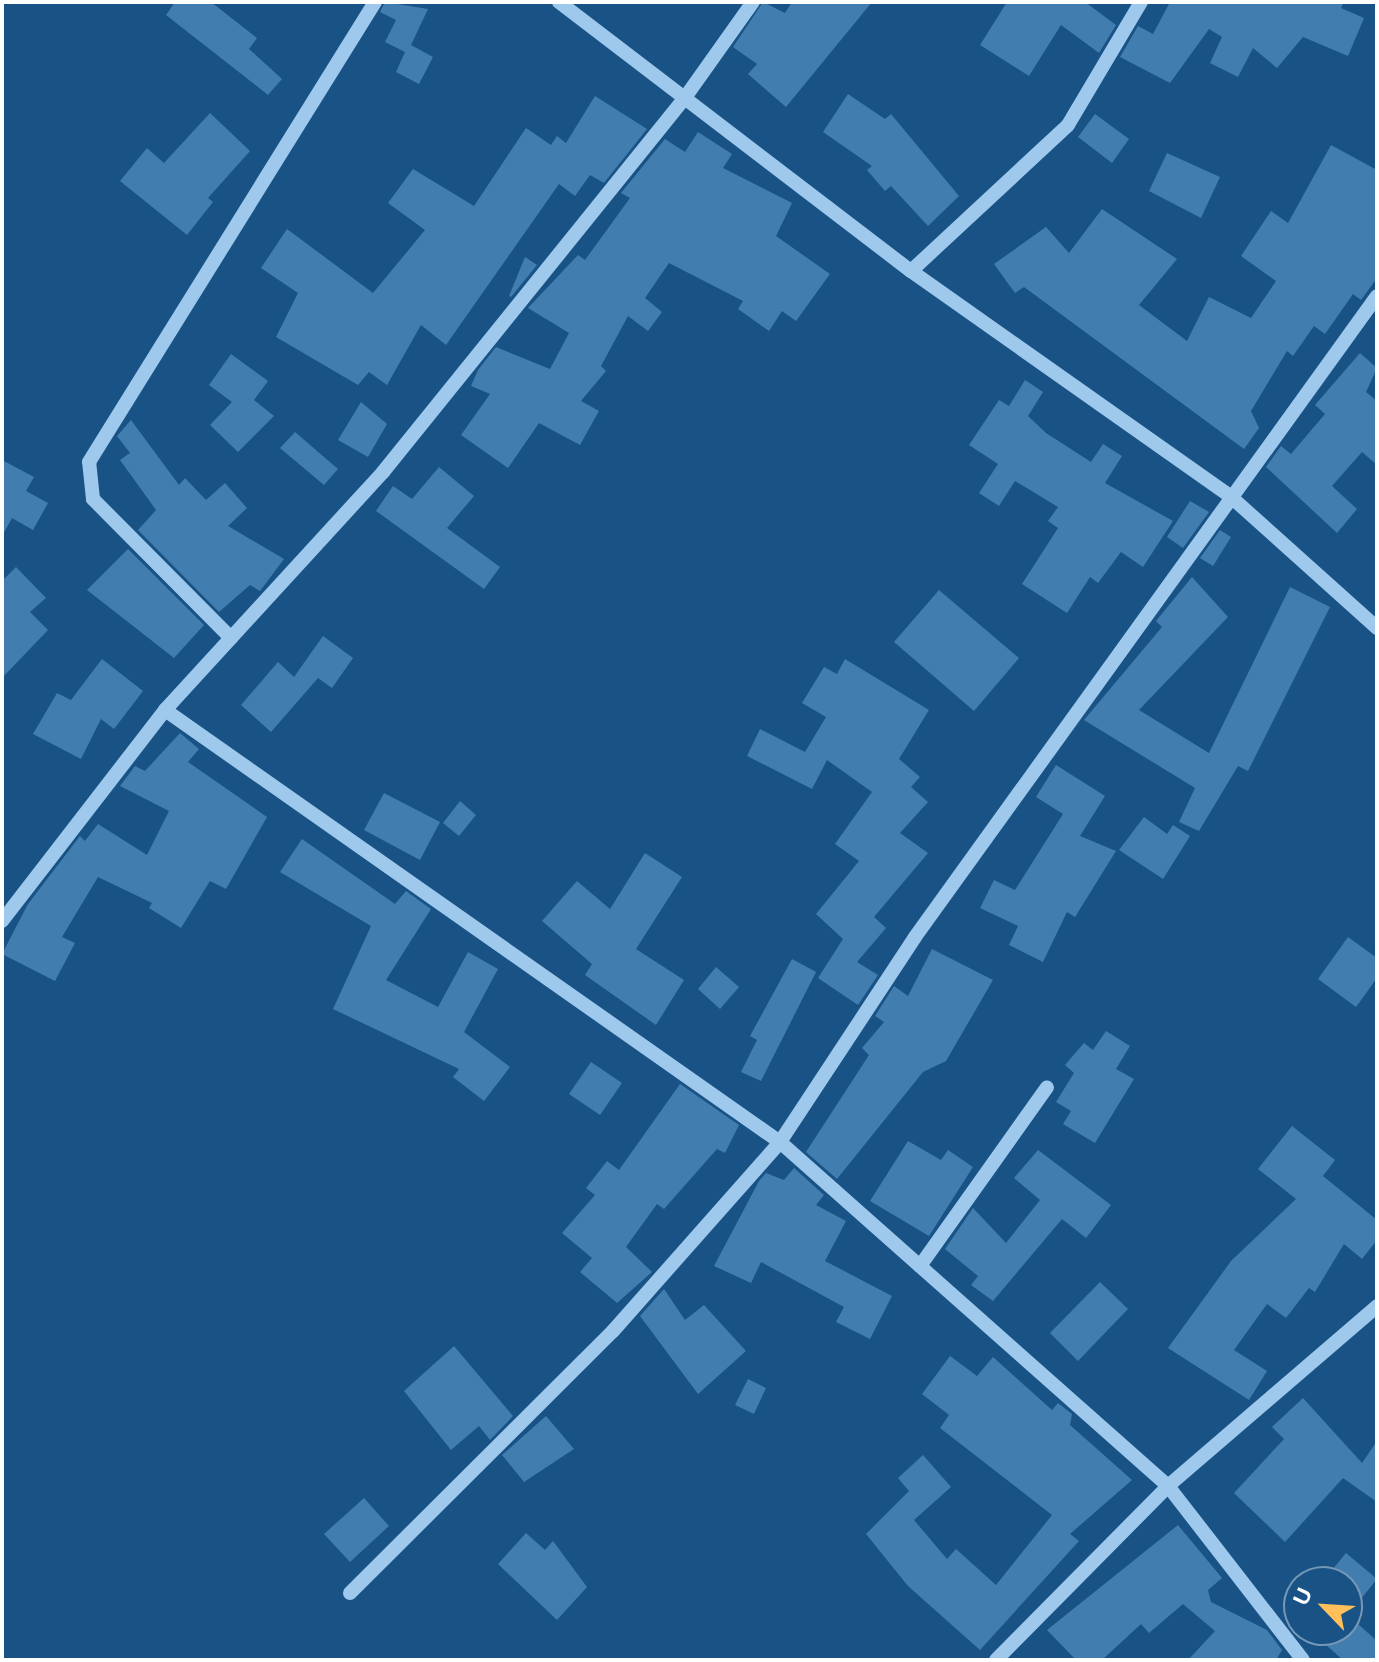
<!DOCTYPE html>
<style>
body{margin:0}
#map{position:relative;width:1379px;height:1662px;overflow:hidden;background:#195386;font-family:Helvetica,sans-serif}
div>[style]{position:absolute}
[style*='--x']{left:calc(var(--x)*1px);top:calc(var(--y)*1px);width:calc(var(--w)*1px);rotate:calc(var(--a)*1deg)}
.building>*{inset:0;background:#427daf}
.minor>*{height:14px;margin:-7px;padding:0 7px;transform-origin:7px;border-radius:7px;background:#9fc9ec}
span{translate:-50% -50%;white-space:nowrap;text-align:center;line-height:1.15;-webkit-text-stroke:6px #195386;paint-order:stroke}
.frame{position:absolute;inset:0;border:4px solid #fff;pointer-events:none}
.north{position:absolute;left:1283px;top:1566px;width:80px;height:80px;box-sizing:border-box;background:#195386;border:2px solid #7598b6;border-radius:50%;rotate:295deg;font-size:22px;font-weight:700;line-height:32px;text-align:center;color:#fff}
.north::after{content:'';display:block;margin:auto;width:28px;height:36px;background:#ffc05b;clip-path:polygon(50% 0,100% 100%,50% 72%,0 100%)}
</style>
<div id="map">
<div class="building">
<div style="clip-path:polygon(175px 2px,211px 2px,257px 38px,249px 49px,282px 79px,268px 95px,166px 15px)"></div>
<div style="clip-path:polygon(385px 2px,428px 9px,411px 45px,433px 57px,419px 84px,396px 72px,405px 52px,385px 42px,396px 20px,380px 12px)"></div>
<div style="clip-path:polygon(763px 2px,785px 13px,792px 2px,872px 2px,786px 107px,748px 74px,757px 64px,733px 47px)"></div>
<div style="clip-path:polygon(1007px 2px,1085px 2px,1116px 25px,1099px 53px,1061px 25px,1029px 76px,980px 45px)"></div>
<div style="clip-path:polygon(1170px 2px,1344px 2px,1341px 8px,1364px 18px,1348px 56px,1303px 37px,1277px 68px,1253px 48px,1238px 77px,1210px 63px,1222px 37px,1209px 29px,1170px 83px,1120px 57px,1138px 26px,1153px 34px)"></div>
<div style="clip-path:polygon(848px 94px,885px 119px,891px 114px,959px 196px,928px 226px,891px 186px,885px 191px,867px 170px,872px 166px,823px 132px)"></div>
<div style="clip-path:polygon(595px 96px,647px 129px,604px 183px,590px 175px,575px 196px,559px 184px,446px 345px,421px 325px,387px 385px,369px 372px,358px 385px,276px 337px,298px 293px,261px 268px,287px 229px,373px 293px,425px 230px,388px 203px,413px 169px,474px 206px,526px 128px,551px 145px,557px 136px,566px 143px)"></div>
<div style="clip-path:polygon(210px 113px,250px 151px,208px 198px,213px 202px,187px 235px,120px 181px,147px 148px,164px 163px)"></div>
<div style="clip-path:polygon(1095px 114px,1129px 139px,1112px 163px,1078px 137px)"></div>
<div style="clip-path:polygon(698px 132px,732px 154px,723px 168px,792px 203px,776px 236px,830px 274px,796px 321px,782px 311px,769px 331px,738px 309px,743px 301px,669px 263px,645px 298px,662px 312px,648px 331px,628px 316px,601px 366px,606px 371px,581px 401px,599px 411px,580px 445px,539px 423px,508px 468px,461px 435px,490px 394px,471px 386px,478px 370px,496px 347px,550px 369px,569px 333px,528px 308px,578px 255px,585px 260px,630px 198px,621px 193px,665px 139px,685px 152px)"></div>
<div style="clip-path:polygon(1331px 145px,1377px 170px,1377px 278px,1361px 300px,1353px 294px,1325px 334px,1314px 326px,1293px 356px,1287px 351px,1251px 411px,1259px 428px,1244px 449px,1024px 287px,1015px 293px,994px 264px,1046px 227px,1069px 253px,1102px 209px,1177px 259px,1139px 305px,1187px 341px,1209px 297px,1251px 318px,1276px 281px,1241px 256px,1271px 211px,1288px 223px)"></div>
<div style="clip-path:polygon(1167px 153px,1220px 177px,1201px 218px,1149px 191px)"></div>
<div style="clip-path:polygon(525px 257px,537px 265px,511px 297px,509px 296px)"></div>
<div style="clip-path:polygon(1360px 353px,1377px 368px,1366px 392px,1377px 401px,1377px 465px,1362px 452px,1332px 486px,1357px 509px,1337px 533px,1266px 467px,1281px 446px,1291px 454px,1325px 414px,1315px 405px)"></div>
<div style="clip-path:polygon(231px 354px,268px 381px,254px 400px,274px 416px,238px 452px,210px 425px,232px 402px,209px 385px)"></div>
<div style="clip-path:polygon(1025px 380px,1043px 392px,1028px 416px,1046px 433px,1091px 462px,1103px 444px,1122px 456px,1105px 483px,1173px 521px,1143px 567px,1121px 552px,1098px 583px,1090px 577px,1067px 613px,1022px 584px,1058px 528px,1048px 521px,1058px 507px,1015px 481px,999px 506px,979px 493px,998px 464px,969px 445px,999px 400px,1009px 406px)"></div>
<div style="clip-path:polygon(361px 402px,387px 424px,368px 457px,338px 440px)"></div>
<div style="clip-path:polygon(131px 420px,179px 485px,185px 478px,206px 500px,225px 483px,247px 508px,228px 526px,284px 559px,260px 591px,250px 585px,219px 612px,138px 530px,156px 510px,120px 460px,130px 453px,117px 436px)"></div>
<div style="clip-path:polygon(295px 432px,338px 469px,324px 485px,280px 448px)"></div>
<div style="clip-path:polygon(2px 460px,34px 477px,26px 491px,48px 503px,33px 530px,12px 518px,2px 536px)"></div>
<div style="clip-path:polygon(439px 467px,474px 496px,447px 528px,500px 567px,484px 589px,376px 511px,393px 486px,412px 499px)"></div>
<div style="clip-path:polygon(1190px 501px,1209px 512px,1183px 548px,1167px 537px)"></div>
<div style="clip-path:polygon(1220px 530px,1231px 537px,1213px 566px,1200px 558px)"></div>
<div style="clip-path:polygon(128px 549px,204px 625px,174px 658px,87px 590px)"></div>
<div style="clip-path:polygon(16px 567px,46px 598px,30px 612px,48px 630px,2px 678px,2px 581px)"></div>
<div style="clip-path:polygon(1192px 577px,1228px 617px,1139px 710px,1209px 753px,1290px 587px,1330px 607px,1248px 771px,1238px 766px,1199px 831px,1179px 822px,1195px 788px,1084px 720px,1162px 627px,1156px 621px)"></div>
<div style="clip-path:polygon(939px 590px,1019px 658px,974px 711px,894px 642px)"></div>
<div style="clip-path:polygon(323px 636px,353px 658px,332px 688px,318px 678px,271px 732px,241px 705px,278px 662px,294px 677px)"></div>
<div style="clip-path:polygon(102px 659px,143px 691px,114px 729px,101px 719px,81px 759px,33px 734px,57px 693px,71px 700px)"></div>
<div style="clip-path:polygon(845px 659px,929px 710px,899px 759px,920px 777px,911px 787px,928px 802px,900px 833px,928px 853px,874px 917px,886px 928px,857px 962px,878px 975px,858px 1005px,818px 978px,843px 939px,816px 914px,859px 861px,835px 844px,872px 792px,827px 760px,812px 789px,747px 756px,760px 729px,805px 752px,826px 717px,802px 703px,824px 667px,837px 674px)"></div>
<div style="clip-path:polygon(180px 733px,199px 749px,188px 762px,267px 817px,226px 889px,210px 881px,181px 928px,149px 908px,152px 903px,98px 877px,62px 937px,75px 943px,55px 981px,2px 954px,28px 904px,80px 836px,85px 841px,98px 824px,147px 855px,169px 811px,120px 786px,135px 766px,145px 771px)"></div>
<div style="clip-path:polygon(1056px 765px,1105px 796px,1080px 836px,1116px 851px,1075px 917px,1067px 912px,1043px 962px,1009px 945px,1018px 926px,980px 908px,994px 880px,1015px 890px,1063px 814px,1036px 797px)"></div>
<div style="clip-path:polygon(384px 793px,440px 822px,420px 860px,364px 830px)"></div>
<div style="clip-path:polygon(460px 801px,476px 815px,459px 836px,443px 823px)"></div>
<div style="clip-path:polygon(1144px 817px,1167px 834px,1173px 825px,1190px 836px,1163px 879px,1119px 850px)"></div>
<div style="clip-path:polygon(302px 839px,395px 904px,406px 891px,431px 909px,386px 980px,438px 1007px,468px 952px,498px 969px,464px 1032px,510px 1067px,484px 1101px,453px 1077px,459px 1069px,333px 1009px,371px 926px,280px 872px)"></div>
<div style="clip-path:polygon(645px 853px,682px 877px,636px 949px,684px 980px,656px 1025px,585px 975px,592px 964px,542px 921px,577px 881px,610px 909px)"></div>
<div style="clip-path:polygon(1348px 937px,1377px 958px,1377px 978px,1356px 1007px,1318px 979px)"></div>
<div style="clip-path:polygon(932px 949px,993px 980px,946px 1061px,923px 1072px,837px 1179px,806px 1152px,869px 1055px,862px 1048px,884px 1022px,875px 1016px,894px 986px,908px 996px)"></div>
<div style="clip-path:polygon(792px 959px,816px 972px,761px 1081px,741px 1072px,757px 1040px,750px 1036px)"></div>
<div style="clip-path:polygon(716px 967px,739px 987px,720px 1009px,698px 989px)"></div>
<div style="clip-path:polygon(1106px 1031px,1130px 1046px,1116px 1069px,1134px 1079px,1095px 1143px,1063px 1124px,1071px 1111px,1056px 1102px,1074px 1073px,1065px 1065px,1084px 1043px,1093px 1050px)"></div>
<div style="clip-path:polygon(591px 1062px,622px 1083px,600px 1115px,569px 1094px)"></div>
<div style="clip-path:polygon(680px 1084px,739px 1125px,725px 1153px,717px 1149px,664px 1209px,657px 1204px,626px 1247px,652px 1272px,617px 1303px,580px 1272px,592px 1258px,562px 1233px,595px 1195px,586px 1188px,607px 1161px,619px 1170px)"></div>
<div style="clip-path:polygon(1292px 1126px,1335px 1160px,1323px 1176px,1377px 1220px,1377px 1240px,1362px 1259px,1344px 1244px,1315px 1292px,1309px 1288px,1286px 1318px,1267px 1304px,1234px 1350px,1267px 1371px,1249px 1400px,1168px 1348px,1231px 1261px,1296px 1199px,1258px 1169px)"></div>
<div style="clip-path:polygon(908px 1141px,941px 1160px,948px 1150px,973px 1167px,929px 1236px,870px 1201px)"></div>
<div style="clip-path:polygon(1038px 1150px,1111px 1205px,1086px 1238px,1062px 1219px,993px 1301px,971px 1285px,978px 1276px,945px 1249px,973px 1208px,1006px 1243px,1040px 1200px,1014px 1178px)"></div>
<div style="clip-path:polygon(794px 1168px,824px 1195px,816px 1205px,846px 1221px,825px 1261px,892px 1296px,870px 1339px,836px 1322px,844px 1307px,761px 1262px,751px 1283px,714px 1266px,759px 1181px,766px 1173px,784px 1180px)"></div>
<div style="clip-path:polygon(1100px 1282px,1128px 1309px,1078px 1361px,1050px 1333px)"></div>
<div style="clip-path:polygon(664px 1289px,685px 1320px,704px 1305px,746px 1351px,698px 1394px,640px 1316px)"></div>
<div style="clip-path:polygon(454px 1346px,513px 1416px,490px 1440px,479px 1426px,451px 1450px,404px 1391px)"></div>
<div style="clip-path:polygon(950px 1356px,977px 1376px,993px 1357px,1052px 1410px,1058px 1403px,1072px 1414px,1070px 1425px,1132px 1480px,1070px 1534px,1079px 1541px,980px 1650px,908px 1586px,866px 1534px,909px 1491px,898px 1478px,923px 1455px,951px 1487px,914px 1520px,947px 1559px,956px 1549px,996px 1585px,1052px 1515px,940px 1428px,949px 1415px,922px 1394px)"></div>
<div style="clip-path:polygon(748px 1379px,766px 1388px,754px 1414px,735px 1405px)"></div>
<div style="clip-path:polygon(1303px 1398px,1362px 1463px,1377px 1441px,1377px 1502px,1343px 1478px,1285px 1542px,1234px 1493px,1284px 1439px,1272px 1427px)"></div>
<div style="clip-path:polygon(546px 1416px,574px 1449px,524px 1482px,502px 1455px)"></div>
<div style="clip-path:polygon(364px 1498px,389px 1526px,350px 1562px,324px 1534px)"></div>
<div style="clip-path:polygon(1178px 1525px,1222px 1578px,1208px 1590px,1211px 1602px,1267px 1630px,1282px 1650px,1276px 1660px,1188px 1660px,1215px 1631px,1183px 1604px,1149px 1633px,1141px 1624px,1102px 1660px,1076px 1660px,1047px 1630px)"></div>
<div style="clip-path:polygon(526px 1533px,545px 1550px,553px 1541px,587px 1587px,557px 1620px,498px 1564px)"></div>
<div style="clip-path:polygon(1346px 1553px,1377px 1579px,1348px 1615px,1377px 1641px,1377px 1660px,1343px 1660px,1309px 1630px,1347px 1630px,1347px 1582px,1322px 1582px)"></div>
</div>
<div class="minor">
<div style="--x:559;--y:2;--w:443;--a:37.4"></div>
<div style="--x:911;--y:271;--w:390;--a:35.2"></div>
<div style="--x:1230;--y:496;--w:198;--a:41.9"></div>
<div style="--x:911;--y:271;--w:214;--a:-42.9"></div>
<div style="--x:1068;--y:125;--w:143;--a:-59.3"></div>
<div style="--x:231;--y:638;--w:196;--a:-134.8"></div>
<div style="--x:93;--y:499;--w:37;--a:-96"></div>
<div style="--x:89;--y:462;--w:542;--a:-58.13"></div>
<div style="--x:165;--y:710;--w:752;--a:35.09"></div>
<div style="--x:780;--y:1142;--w:519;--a:41.56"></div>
<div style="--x:1168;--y:1486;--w:220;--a:52.2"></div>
<div style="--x:2;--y:921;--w:267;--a:-52.3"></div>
<div style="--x:165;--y:710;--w:323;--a:-47.5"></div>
<div style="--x:383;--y:472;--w:479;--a:-51.1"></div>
<div style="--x:684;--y:99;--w:119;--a:-54.6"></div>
<div style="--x:920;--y:1266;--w:219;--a:-54.6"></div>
<div style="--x:350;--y:1593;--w:371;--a:-44.9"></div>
<div style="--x:613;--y:1331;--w:252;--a:-48.5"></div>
<div style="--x:780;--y:1142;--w:245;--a:-56.6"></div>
<div style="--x:915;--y:937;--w:790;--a:-54.22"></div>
<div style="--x:996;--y:1660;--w:245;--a:-45.3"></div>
<div style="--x:1168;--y:1486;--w:276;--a:-40.7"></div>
</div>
<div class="frame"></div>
<div class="north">U</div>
</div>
